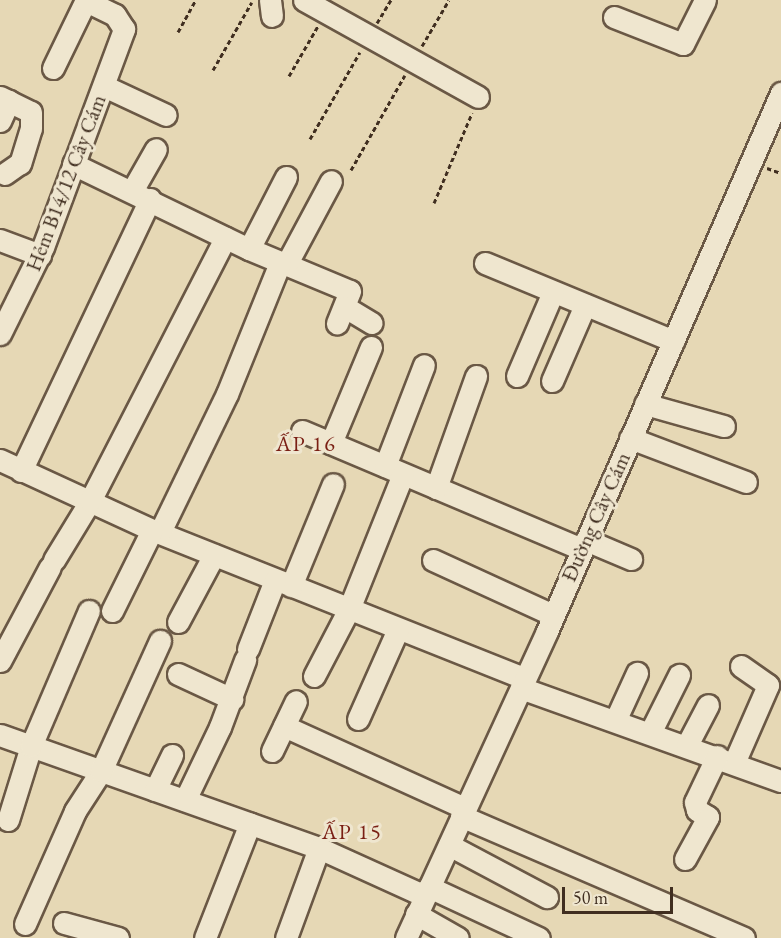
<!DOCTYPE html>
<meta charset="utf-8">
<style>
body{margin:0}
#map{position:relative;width:781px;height:938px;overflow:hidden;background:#e6d8b5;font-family:"EB Garamond",serif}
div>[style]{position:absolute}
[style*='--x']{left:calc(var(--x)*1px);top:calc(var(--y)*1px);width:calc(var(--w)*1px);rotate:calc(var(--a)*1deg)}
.path>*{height:3px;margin-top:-1.5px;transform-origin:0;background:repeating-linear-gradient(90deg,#402e20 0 4.5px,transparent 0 7.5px)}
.roads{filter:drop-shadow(2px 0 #6a5845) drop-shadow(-2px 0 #6a5845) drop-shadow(0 2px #6a5845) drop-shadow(0 -2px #6a5845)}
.minor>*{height:21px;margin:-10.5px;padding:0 10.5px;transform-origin:10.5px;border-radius:10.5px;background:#efe6cf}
span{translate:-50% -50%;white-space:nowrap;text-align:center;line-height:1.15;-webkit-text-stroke:6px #efe6cf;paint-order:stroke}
.street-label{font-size:21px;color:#402e20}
.neighbourhood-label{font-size:22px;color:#7a1f14;letter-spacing:1.5px}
.scale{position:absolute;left:562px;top:887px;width:111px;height:27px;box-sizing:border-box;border:3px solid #402e20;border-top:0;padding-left:8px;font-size:18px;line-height:21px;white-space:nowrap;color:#402e20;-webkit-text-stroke:4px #efe6cf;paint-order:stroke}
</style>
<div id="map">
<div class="path">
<div style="--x:377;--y:23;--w:27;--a:-59"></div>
<div style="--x:178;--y:32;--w:37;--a:-61"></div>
<div style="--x:422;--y:46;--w:53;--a:-59.6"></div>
<div style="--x:213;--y:70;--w:78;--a:-60.2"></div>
<div style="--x:289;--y:76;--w:58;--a:-59.9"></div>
<div style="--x:310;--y:139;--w:100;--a:-60.1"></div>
<div style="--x:767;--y:168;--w:15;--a:20"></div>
<div style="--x:351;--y:170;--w:109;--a:-60.4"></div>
<div style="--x:434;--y:203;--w:98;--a:-67.1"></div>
</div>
<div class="roads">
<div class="minor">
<div style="--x:270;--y:0;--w:16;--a:83"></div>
<div style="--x:304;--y:0;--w:199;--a:29.1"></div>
<div style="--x:614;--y:17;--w:74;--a:21.4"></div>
<div style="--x:683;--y:44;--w:49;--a:-63.4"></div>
<div style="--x:53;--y:68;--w:76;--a:-64.1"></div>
<div style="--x:104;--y:86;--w:68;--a:25.1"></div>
<div style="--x:0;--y:97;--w:34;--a:26"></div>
<div style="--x:31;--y:112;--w:16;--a:90"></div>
<div style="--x:31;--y:128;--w:37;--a:107"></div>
<div style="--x:20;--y:163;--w:19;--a:145"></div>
<div style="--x:0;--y:121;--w:22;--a:-66"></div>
<div style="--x:73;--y:164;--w:195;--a:25.8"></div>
<div style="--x:249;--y:249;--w:109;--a:22.6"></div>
<div style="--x:350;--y:291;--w:35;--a:112"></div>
<div style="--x:132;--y:191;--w:48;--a:-60.3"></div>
<div style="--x:0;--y:240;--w:43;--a:20.6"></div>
<div style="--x:249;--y:249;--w:81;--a:-62.8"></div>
<div style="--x:485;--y:263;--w:204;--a:22.5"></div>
<div style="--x:286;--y:265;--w:95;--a:-61.8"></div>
<div style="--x:345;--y:307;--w:31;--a:31"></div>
<div style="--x:0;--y:334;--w:97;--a:-63.7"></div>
<div style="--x:43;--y:247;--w:233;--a:-69.6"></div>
<div style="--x:124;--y:29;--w:17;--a:-123"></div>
<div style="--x:115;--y:15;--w:32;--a:-154"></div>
<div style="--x:517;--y:376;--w:91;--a:-66.8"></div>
<div style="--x:552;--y:381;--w:83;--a:-66.5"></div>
<div style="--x:645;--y:404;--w:82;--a:15.6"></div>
<div style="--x:302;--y:431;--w:304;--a:22.9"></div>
<div style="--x:630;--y:438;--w:124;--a:20.8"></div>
<div style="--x:331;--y:443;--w:104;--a:-67.4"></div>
<div style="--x:0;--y:460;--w:167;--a:24.7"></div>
<div style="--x:152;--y:530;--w:400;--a:21.7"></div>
<div style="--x:385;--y:466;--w:108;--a:-68.9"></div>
<div style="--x:21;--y:471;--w:301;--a:-64.6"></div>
<div style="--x:436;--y:488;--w:119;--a:-70.3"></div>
<div style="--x:160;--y:532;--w:153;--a:-64.1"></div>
<div style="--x:227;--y:394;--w:141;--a:-68"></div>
<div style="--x:586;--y:540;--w:49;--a:22.9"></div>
<div style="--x:54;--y:560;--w:69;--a:-58.6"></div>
<div style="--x:90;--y:501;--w:296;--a:-62.8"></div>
<div style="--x:433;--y:560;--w:132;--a:24.6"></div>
<div style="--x:291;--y:586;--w:110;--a:-67.6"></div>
<div style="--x:112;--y:611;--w:90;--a:-63.7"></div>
<div style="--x:178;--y:622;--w:76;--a:-61.8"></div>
<div style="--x:248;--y:649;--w:74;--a:-68.6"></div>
<div style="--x:0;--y:661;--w:106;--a:-62"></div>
<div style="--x:178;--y:674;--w:60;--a:24.8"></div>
<div style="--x:314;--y:676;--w:76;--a:-62.4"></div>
<div style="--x:349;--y:609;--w:145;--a:-68.2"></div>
<div style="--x:521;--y:688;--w:276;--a:19.7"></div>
<div style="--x:358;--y:719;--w:98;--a:-66"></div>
<div style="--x:615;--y:721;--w:53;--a:-65.4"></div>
<div style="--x:284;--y:726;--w:199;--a:24.4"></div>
<div style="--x:650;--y:733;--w:65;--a:-63.4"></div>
<div style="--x:0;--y:735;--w:338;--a:19.5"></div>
<div style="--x:319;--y:848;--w:116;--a:24.4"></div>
<div style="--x:687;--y:745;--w:45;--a:-62.3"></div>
<div style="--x:272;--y:751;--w:55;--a:-64.4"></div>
<div style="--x:734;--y:763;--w:85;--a:-66.4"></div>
<div style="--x:768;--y:685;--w:33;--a:-145"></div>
<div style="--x:155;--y:790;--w:39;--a:-64"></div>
<div style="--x:185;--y:800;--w:81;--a:-64.4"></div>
<div style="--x:220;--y:727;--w:72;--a:-69.5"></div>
<div style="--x:461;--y:816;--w:308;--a:23.3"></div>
<div style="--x:8;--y:820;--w:77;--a:-72.7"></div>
<div style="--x:31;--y:746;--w:147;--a:-66.8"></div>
<div style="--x:449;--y:845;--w:111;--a:28"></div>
<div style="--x:685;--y:859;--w:48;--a:-61.3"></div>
<div style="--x:708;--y:817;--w:13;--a:-148"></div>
<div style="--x:697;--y:810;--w:8;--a:-104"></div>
<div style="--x:695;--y:802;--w:51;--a:-64.4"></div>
<div style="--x:429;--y:887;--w:121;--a:24.9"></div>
<div style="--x:416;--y:914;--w:48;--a:29.7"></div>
<div style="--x:64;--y:923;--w:56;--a:15.5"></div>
<div style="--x:25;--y:924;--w:124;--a:-66.1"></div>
<div style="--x:75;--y:811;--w:48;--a:-57"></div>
<div style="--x:101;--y:771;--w:143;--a:-65.6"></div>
<div style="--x:205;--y:938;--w:123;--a:-68.6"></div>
<div style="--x:286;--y:938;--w:96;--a:-69.9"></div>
<div style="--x:406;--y:938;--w:338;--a:-65.3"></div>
<div style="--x:547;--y:631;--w:587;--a:-66.49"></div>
</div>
</div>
<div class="street-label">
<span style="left:66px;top:183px;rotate:-69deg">Hẻm B14/12 Cây Cám</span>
<span style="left:596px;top:517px;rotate:-66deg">Đường Cây Cám</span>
</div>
<div class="neighbourhood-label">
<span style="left:306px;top:444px">ẤP 16</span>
<span style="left:352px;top:832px">ẤP 15</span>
</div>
<div class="scale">50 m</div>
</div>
